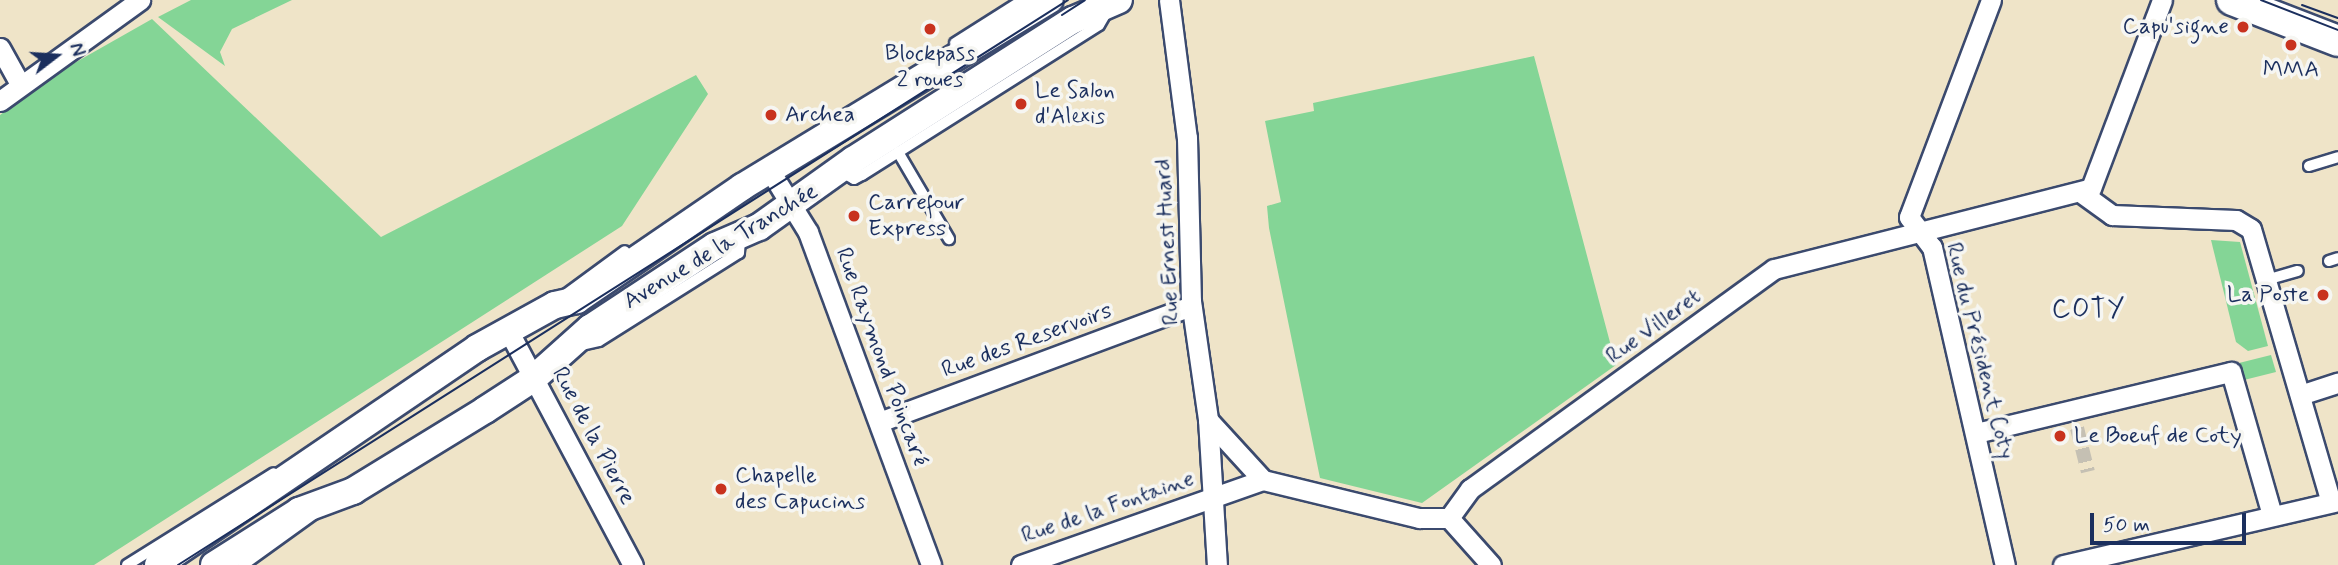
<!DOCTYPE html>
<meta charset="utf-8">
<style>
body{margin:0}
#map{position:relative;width:2338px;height:565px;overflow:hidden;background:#efe4c8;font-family:Mynerve,sans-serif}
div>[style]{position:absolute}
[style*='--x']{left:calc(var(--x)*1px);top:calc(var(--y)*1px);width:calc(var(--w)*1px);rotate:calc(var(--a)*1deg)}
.green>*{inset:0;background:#84d596}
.pedestrian-tunnel>*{height:14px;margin-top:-7px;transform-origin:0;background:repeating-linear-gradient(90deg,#c5c0b3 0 14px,transparent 0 21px)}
.roads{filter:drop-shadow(2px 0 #3b4a6e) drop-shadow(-2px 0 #3b4a6e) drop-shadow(0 2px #3b4a6e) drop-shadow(0 -2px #3b4a6e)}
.service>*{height:10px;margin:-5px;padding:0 5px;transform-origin:5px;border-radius:5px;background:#fff}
.minor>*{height:19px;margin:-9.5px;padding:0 9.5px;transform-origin:9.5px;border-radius:9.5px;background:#fff}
.secondary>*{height:26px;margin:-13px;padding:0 13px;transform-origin:13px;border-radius:13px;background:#fff}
.primary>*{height:30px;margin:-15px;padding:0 15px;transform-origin:15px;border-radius:15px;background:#fff}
.tram>*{height:2px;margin:-1px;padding:0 1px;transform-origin:1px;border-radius:1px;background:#1b2f5e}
.dots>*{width:19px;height:19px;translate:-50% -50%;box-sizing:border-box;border:4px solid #f6f6f2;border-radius:50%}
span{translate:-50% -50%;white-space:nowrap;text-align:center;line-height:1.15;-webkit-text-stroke:7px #f6f6f2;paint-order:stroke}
.poi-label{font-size:23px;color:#1b2f5e}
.right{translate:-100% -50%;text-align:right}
.left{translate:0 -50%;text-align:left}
.street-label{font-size:23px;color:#1b2f5e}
.quarter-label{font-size:26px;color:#1b2f5e;letter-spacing:2px}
.north{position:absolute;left:21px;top:21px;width:70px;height:70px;-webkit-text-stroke:5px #f6f6f2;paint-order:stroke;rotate:73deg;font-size:19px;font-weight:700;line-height:28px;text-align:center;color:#1b2f5e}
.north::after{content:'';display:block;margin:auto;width:24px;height:32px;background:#1b2f5e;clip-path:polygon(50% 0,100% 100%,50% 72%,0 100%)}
.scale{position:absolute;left:2090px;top:513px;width:156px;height:32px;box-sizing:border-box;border:4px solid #1b2f5e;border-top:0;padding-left:9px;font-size:21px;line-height:24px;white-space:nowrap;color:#1b2f5e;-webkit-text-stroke:5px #f6f6f2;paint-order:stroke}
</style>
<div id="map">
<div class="green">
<div style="clip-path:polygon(191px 0,292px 0,232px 29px,220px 52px,225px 66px,158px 17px)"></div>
<div style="clip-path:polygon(152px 19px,381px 237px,696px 75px,708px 94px,622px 226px,94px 565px,0 565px,0 115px,55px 74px)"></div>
<div style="clip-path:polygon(1534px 56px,1616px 365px,1422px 503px,1320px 478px,1269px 228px,1267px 206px,1281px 202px,1265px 121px,1314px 111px,1313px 103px)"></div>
<div style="clip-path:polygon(2211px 240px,2240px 242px,2268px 346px,2248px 351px,2236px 342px)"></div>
<div style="clip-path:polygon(2271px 355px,2276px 372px,2244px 380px,2239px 363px)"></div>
</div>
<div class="pedestrian-tunnel">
<div style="--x:2077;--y:428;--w:45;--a:76"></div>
</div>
<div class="roads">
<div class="service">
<div style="--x:955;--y:43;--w:80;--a:-32.3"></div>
<div style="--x:898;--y:152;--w:101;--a:59.6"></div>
<div style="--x:2309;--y:166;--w:30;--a:-17"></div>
<div style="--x:840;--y:171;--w:16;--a:30"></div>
<div style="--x:854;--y:179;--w:9;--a:-27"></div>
<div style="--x:862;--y:175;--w:280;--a:-32.3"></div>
<div style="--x:1099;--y:25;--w:16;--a:-60"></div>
<div style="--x:2329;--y:261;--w:9;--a:-18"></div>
<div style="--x:2266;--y:280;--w:33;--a:-16"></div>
<div style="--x:561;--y:298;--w:79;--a:-36.3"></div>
<div style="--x:582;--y:345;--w:17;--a:-13"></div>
<div style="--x:599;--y:341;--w:165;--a:-32.2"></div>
<div style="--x:739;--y:253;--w:15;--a:-86"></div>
<div style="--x:127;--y:565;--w:173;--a:-32"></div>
<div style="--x:243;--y:565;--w:89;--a:-35.8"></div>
</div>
<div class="minor">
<div style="--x:1169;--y:0;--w:139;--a:82.6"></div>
<div style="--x:1187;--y:138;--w:163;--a:88.6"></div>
<div style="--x:1191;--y:301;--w:119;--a:81.8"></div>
<div style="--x:1208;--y:419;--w:146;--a:86.5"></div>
<div style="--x:1991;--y:0;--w:232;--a:110.7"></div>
<div style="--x:1909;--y:217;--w:38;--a:53"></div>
<div style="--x:1932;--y:247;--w:326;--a:77.1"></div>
<div style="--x:0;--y:48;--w:39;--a:61"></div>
<div style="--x:0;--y:101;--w:173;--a:-35.8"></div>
<div style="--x:772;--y:174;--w:68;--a:58.2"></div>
<div style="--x:808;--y:232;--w:355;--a:69.7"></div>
<div style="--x:2083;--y:194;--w:36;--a:36"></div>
<div style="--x:2112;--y:215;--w:124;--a:2.3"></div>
<div style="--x:2236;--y:220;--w:17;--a:31"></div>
<div style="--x:2251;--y:229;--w:284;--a:73.7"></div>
<div style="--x:509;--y:332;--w:264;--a:62"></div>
<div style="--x:2300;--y:395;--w:40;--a:-18"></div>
<div style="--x:1208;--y:420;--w:81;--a:47.5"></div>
<div style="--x:879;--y:422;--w:333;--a:-20.4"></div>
<div style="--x:1976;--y:433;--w:262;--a:-13.5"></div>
<div style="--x:2231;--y:372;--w:149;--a:74"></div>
<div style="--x:1449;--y:518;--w:36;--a:-54"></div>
<div style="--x:1470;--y:489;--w:375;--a:-35.9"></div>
<div style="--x:1774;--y:269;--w:327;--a:-14.3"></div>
<div style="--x:2091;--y:188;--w:201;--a:-69.3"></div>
<div style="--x:1449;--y:518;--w:63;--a:48.2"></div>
<div style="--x:1021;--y:565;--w:256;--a:-19.4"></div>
<div style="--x:1263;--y:480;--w:161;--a:13.7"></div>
<div style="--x:1419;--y:518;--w:30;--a:0"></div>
<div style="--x:2063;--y:565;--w:282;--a:-13.1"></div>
</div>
<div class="secondary">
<div style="--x:158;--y:565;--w:386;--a:-34.2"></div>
<div style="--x:477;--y:348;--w:89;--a:-28.9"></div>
<div style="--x:555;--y:305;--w:23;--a:-13"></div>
<div style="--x:577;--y:300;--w:200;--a:-34.4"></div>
<div style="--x:742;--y:187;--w:360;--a:-31.3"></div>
<div style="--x:214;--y:565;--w:101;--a:-32.4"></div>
<div style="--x:299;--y:511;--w:58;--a:-20.3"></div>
<div style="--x:353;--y:491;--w:155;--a:-31.5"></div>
<div style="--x:485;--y:410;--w:59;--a:-33.1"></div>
<div style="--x:534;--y:378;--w:75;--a:-41.8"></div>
<div style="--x:590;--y:328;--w:149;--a:-33.3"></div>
<div style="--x:715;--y:246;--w:48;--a:-23.4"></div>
<div style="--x:759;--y:227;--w:115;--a:-35.5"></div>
<div style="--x:853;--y:160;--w:261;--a:-32.5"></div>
<div style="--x:1073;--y:20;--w:50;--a:-23.5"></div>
</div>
<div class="primary">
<div style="--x:2232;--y:0;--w:114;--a:21.1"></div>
</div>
</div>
<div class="tram">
<div style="--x:2261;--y:0;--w:83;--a:21.3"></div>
<div style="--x:2302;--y:5;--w:38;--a:20"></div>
<div style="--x:1062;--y:15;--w:27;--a:-33"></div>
<div style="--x:178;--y:565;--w:1054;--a:-32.41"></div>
</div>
<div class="dots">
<div style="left:2243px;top:27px;background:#c8321e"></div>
<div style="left:930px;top:29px;background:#c8321e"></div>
<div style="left:2291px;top:45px;background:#c8321e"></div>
<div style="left:1021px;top:104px;background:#c8321e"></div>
<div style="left:771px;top:115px;background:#c8321e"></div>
<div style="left:854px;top:216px;background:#c8321e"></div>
<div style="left:2323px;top:295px;background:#c8321e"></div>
<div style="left:2060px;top:436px;background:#c8321e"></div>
<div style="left:721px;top:489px;background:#c8321e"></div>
</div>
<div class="poi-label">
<span class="right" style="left:2229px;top:27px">Capu'signe</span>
<span style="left:930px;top:67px">Blockpass<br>2 roues</span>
<span style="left:2291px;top:70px">MMA</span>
<span class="left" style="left:1035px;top:104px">Le Salon<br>d'Alexis</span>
<span class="left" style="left:785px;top:115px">Archea</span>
<span class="left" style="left:868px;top:216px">Carrefour<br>Express</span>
<span class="right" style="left:2309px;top:295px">La Poste</span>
<span class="left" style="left:2074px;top:436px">Le Boeuf de Coty</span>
<span class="left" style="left:735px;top:489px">Chapelle<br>des Capucins</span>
</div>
<div class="street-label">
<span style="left:1168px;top:242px;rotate:-93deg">Rue Ernest Huard</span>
<span style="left:721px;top:247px;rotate:-31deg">Avenue de la Tranchée</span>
<span style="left:1654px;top:327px;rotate:-36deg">Rue Villeret</span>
<span style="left:1027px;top:341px;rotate:-20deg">Rue des Reservoirs</span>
<span style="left:1979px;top:351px;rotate:76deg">Rue du Président Coty</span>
<span style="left:881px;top:357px;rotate:70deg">Rue Raymond Poincaré</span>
<span style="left:593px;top:436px;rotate:62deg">Rue de la Pierre</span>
<span style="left:1108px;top:508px;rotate:-19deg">Rue de la Fontaine</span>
</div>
<div class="quarter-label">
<span style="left:2089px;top:311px">COTY</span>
</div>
<div class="north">N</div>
<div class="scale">50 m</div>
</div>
